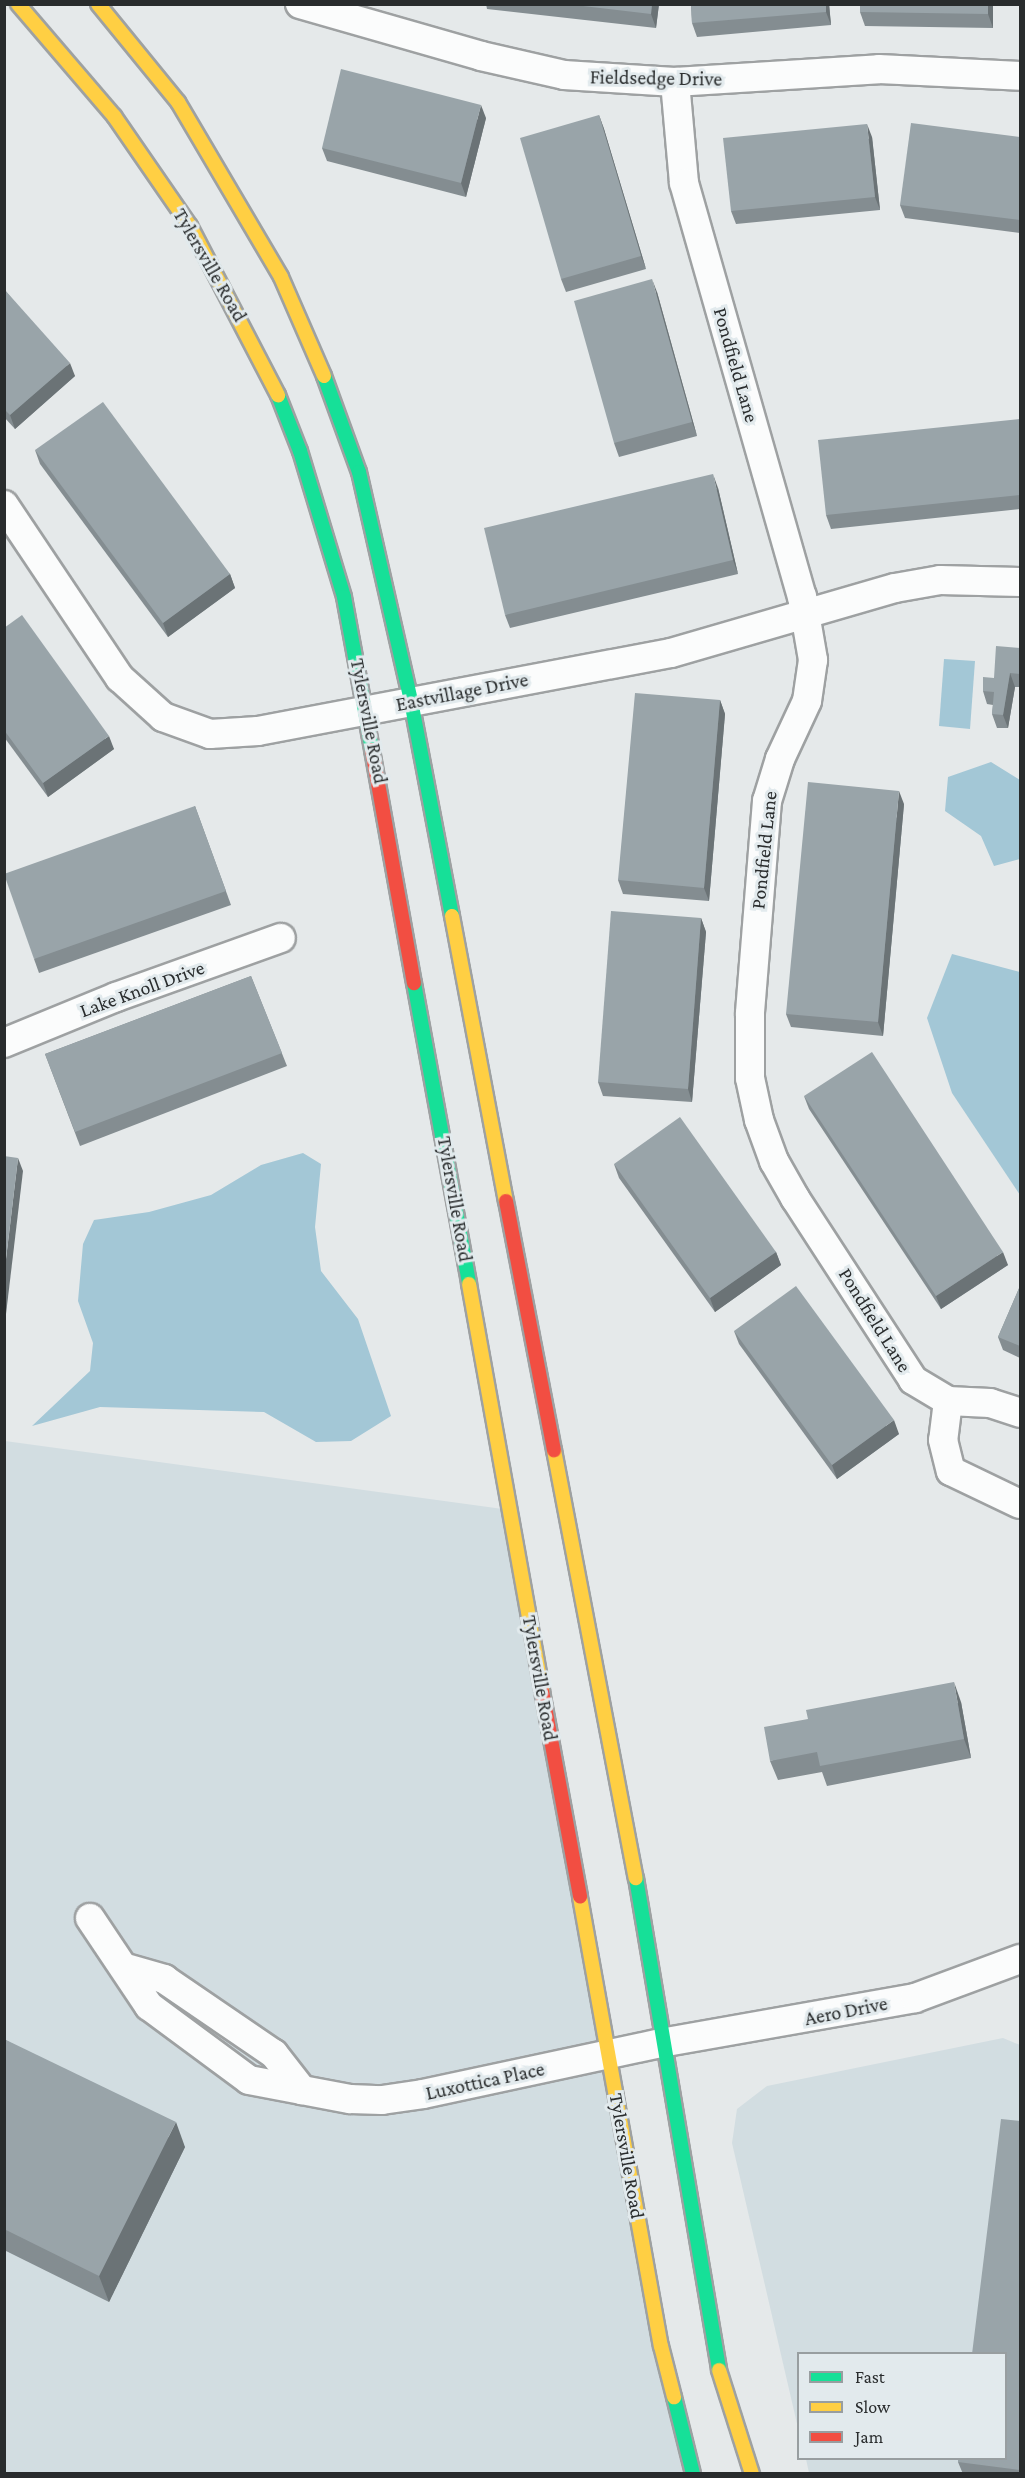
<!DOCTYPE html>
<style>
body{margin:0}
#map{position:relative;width:1025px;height:2478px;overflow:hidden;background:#e5e9ea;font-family:"Crimson Pro",serif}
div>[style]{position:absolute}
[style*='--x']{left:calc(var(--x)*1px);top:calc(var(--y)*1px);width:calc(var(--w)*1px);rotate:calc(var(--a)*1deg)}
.built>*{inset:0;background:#d2dde1}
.water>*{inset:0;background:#a3c7d6}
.roads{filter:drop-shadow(2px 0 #9ea1a2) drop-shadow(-2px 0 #9ea1a2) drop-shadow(0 2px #9ea1a2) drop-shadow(0 -2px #9ea1a2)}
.street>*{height:28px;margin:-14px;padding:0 14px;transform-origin:14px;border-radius:14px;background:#fbfcfc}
.fast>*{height:14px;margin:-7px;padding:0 7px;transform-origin:7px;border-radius:7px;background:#16e098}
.slow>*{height:14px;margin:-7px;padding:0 7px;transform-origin:7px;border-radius:7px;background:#ffcf43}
.jam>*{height:14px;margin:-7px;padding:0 7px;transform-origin:7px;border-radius:7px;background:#f24e42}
.wall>*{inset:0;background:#848d91}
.shaded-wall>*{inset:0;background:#6b7376}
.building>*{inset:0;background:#99a4a9}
span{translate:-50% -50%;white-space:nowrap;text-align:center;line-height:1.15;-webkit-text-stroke:6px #e2eaed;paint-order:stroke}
.street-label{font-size:20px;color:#292c2d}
.frame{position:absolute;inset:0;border:6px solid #292c2d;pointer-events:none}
.legend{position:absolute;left:797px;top:2352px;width:210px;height:108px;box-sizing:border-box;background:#e2eaed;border:2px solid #989ea0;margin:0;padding:8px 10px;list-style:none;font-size:18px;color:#292c2d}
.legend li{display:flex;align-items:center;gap:12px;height:30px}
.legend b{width:30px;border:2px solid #989ea0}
</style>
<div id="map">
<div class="built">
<div style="clip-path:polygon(5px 1441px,510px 1510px,693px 2473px,5px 2474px)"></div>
<div style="clip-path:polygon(1003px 2038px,1020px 2045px,1020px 2473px,809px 2473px,806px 2459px,1006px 2458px,1006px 2354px,798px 2354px,798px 2428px,732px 2143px,737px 2109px,767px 2086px)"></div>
</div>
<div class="water">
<div style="clip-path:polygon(944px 659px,975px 661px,970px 729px,939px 726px)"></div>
<div style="clip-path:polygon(991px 762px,1020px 780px,1020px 859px,994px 866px,981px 836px,945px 811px,948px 777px)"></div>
<div style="clip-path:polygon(952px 954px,1020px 972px,1020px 1195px,952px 1093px,927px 1018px)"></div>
<div style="clip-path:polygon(303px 1153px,321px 1164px,315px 1227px,321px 1271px,358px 1319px,391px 1416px,351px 1441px,316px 1442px,264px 1412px,100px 1407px,32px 1426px,90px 1371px,93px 1343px,78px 1301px,83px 1244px,94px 1220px,149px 1212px,211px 1195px,261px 1165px)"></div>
</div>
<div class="roads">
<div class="street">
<div style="--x:300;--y:4;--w:188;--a:16"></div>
<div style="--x:481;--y:56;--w:85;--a:12.9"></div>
<div style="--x:564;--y:75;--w:111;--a:3.6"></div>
<div style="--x:675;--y:82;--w:204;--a:-3.6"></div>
<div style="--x:879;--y:69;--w:141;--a:2.8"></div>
<div style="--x:675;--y:82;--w:101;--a:84.9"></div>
<div style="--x:684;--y:183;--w:430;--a:74.1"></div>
<div style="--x:802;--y:596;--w:65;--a:80.2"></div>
<div style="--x:813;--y:660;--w:41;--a:98.3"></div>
<div style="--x:807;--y:701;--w:64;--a:115"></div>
<div style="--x:780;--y:759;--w:44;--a:107.2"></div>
<div style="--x:767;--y:801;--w:214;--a:94.6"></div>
<div style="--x:750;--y:1014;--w:64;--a:90"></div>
<div style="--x:750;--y:1078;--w:43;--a:77.9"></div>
<div style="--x:759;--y:1120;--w:44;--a:69.9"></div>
<div style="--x:774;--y:1161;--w:43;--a:60.4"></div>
<div style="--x:795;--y:1198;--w:217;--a:57"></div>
<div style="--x:913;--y:1380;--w:41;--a:31"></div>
<div style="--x:948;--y:1401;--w:42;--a:2.7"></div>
<div style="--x:990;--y:1403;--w:32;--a:18"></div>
<div style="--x:4;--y:505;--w:208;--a:56.2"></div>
<div style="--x:120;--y:678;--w:58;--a:42.2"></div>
<div style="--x:163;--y:717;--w:50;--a:19.9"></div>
<div style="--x:210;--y:734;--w:48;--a:-3.6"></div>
<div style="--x:258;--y:731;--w:420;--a:-10.7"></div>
<div style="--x:671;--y:653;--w:233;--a:-16.2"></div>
<div style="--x:895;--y:588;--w:46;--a:-10.1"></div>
<div style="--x:940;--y:580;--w:80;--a:1.4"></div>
<div style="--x:4;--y:1043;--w:121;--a:-22.3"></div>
<div style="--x:116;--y:997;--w:175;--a:-19.7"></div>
<div style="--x:948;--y:1401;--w:39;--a:97"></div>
<div style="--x:943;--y:1440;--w:32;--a:76"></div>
<div style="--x:951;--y:1471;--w:76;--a:25.6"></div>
<div style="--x:90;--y:1918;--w:106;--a:56.2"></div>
<div style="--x:149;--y:2006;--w:124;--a:36.5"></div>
<div style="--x:249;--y:2080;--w:103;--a:10.7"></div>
<div style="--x:350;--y:2099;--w:32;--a:2"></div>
<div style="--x:382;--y:2100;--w:41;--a:-8.3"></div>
<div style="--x:423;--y:2094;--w:249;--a:-12.1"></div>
<div style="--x:666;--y:2042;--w:253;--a:-10"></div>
<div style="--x:915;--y:1998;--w:112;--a:-20.4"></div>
<div style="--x:126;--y:1968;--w:40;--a:16"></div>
<div style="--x:164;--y:1979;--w:133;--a:34.3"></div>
<div style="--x:274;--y:2054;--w:46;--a:52.1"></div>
</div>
<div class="fast">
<div style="--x:324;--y:376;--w:102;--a:70"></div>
<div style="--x:359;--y:472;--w:235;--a:77.2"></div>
<div style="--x:411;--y:701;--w:219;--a:79.2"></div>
<div style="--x:278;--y:395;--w:60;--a:68.6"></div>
<div style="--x:300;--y:451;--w:152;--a:73.2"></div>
<div style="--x:344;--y:597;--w:156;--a:79.6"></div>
<div style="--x:414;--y:983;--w:306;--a:79.6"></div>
<div style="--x:636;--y:1878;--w:499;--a:80.4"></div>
<div style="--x:674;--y:2397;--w:79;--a:76.1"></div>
</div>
<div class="slow">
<div style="--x:18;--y:4;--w:148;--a:49.4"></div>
<div style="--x:114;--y:116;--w:134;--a:55.4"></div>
<div style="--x:190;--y:226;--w:191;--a:62.5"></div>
<div style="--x:98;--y:4;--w:127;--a:50.8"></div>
<div style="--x:178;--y:102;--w:203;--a:59.5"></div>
<div style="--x:281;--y:277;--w:108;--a:66.5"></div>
<div style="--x:452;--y:916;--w:290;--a:79.3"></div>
<div style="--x:469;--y:1284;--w:413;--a:79.8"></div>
<div style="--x:554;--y:1450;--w:436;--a:79.2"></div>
<div style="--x:580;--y:1897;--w:456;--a:79.8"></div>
<div style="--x:661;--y:2346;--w:53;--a:75.7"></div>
<div style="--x:719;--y:2370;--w:109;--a:72.4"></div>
</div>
<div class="jam">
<div style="--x:372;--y:750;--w:237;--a:79.8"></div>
<div style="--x:506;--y:1201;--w:254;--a:79.1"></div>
<div style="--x:542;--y:1691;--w:209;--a:79.5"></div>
</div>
</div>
<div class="wall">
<div style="clip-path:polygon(486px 4px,659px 4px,656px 28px,487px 9px)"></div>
<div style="clip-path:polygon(691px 4px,829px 4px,831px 25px,697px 37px,692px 23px)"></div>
<div style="clip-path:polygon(860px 4px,993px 4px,993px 28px,865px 26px,860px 12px)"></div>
<div style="clip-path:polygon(599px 115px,604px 129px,646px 269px,566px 292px,561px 279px)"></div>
<div style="clip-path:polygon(486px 118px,466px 197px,327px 161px,322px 148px)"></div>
<div style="clip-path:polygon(872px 137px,880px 210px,736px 224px,731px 211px)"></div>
<div style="clip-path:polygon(1020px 137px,1020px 233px,905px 218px,900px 205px)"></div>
<div style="clip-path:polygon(4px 289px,75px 376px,15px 429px,4px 417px)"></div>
<div style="clip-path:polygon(657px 292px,697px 436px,619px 457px,614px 443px)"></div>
<div style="clip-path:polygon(1020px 419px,1020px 509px,831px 529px,826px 515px)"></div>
<div style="clip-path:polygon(35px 450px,230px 574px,235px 588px,168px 637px,40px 464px)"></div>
<div style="clip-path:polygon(718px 488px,738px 574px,510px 628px,505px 615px)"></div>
<div style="clip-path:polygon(4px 628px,114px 749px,48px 797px,4px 737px)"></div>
<div style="clip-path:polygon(1020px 648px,1020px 687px,1015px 687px,1008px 728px,997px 728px,992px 714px,993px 705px,987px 704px,983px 691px)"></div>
<div style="clip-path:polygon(720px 700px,725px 714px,709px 901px,623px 894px,618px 880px)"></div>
<div style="clip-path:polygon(904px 804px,883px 1036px,791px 1027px,786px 1014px)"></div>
<div style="clip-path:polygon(195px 806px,231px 905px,39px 973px,34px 959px)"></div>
<div style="clip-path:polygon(701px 918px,706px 932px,692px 1102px,603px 1096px,598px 1082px)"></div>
<div style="clip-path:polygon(251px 976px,287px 1066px,80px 1146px,45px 1054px)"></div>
<div style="clip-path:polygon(804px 1096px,1008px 1265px,941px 1309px,809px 1109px)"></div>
<div style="clip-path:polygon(614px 1164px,776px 1252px,781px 1265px,715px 1312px,619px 1178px)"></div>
<div style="clip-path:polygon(1020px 1286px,1020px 1358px,1003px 1350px,998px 1337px)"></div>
<div style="clip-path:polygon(734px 1331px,899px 1434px,837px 1479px,739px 1344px)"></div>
<div style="clip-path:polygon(961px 1702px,971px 1758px,827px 1786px,822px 1772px,778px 1780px,770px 1761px)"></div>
<div style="clip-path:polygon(4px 2039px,185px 2147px,109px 2302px,4px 2250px)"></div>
<div style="clip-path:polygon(1020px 2121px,1020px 2474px,963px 2474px,958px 2462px)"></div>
</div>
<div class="shaded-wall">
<div style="clip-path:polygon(652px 4px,659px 4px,656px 28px,651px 14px)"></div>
<div style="clip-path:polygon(826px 4px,829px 4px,831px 25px,826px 12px)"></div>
<div style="clip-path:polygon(988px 4px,993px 4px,993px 28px,988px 14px)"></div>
<div style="clip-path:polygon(481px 105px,486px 118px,466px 197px,461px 183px)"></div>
<div style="clip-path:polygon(599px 115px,604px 129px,646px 269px,641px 256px)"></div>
<div style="clip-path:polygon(867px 124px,872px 137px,880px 210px,875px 197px)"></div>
<div style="clip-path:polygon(652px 279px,657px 292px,697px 436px,692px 422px)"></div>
<div style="clip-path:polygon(70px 363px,75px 376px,15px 429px,10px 415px)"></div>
<div style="clip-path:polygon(713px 474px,718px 488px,738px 574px,733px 560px)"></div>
<div style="clip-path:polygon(230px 574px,235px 588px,168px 637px,163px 623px)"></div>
<div style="clip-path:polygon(1010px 673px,1015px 687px,1008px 728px,1003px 715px)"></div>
<div style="clip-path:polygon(720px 700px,725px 714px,709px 901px,704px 888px)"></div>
<div style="clip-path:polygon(109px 736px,114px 749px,48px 797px,43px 783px)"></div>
<div style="clip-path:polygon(899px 791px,904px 804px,883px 1036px,878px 1022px)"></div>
<div style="clip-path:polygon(701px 918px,706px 932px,692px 1102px,688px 1089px)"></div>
<div style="clip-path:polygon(18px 1158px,23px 1171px,4px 1331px,4px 1276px)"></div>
<div style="clip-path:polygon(776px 1252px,781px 1265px,715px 1312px,710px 1298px)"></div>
<div style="clip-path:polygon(1003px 1252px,1008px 1265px,941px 1309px,936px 1296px)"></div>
<div style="clip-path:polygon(894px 1420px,899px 1434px,837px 1479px,832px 1465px)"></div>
<div style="clip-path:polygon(954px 1682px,961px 1702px,971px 1758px,964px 1739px)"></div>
<div style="clip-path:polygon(176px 2122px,185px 2147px,109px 2302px,99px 2276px)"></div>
</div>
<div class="building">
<div style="clip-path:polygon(566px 4px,652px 4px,651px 14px)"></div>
<div style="clip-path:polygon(691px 4px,826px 4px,826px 12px,692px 23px)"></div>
<div style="clip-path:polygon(860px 4px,988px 4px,988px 14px,860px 12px)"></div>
<div style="clip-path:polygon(341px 69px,481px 105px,461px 183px,322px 148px)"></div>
<div style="clip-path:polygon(599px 115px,641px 256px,561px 279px,520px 138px)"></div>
<div style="clip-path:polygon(911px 123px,1020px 137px,1020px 220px,900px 205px)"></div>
<div style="clip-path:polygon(867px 124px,875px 197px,731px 211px,723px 138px)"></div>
<div style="clip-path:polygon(652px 279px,692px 422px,614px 443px,574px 301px)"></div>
<div style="clip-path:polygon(4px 289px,70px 363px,10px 415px,4px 409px)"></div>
<div style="clip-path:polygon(103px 402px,230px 574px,163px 623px,35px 450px)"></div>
<div style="clip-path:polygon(1020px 419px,1020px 495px,826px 515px,818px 440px)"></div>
<div style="clip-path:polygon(713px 474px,733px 560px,505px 615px,484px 528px)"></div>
<div style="clip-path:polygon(22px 615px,109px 736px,43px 783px,4px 730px,4px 628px)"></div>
<div style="clip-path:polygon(996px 646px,1020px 648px,1020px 674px,1010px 673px,1003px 715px,992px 714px,994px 692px,983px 691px,983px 677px,994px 678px)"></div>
<div style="clip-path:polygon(635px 693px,720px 700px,704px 888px,618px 880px)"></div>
<div style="clip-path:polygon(808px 782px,899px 791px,878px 1022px,786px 1014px)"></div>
<div style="clip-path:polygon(195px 806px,226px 891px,34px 959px,4px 874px)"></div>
<div style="clip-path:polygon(611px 911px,701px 918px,688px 1089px,598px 1082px)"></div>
<div style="clip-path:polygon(251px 976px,282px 1053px,75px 1132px,45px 1054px)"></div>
<div style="clip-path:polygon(872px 1052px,1003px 1252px,936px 1296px,804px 1096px)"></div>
<div style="clip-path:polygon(680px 1117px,776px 1252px,710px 1298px,614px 1164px)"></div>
<div style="clip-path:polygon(4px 1156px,18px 1158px,4px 1276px)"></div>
<div style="clip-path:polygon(796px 1286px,894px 1420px,832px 1465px,734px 1331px)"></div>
<div style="clip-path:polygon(1020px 1286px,1020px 1346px,998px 1337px)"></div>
<div style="clip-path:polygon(954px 1682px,964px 1739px,820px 1766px,817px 1752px,770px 1761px,764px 1727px,808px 1719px,806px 1710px)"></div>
<div style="clip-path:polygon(4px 2039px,176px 2122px,99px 2276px,4px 2229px)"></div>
<div style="clip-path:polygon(1001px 2119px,1020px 2121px,1020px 2470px,958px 2462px,959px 2458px,1005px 2458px,1005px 2354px,972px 2354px)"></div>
</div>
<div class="street-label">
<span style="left:656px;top:78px;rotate:1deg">Fieldsedge Drive</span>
<span style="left:210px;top:265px;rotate:60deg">Tylersville Road</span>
<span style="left:736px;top:365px;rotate:74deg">Pondfield Lane</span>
<span style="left:462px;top:692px;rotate:-11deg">Eastvillage Drive</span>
<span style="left:369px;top:721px;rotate:79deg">Tylersville Road</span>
<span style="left:764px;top:850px;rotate:-84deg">Pondfield Lane</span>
<span style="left:142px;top:989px;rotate:-20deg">Lake Knoll Drive</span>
<span style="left:455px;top:1199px;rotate:80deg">Tylersville Road</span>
<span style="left:875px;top:1320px;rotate:58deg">Pondfield Lane</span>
<span style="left:540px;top:1678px;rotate:80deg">Tylersville Road</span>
<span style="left:846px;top:2011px;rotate:-11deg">Aero Drive</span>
<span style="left:485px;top:2081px;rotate:-12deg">Luxottica Place</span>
<span style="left:627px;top:2156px;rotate:80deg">Tylersville Road</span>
</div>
<div class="frame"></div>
<ul class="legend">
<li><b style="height:8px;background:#16e098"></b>Fast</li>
<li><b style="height:8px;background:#ffcf43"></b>Slow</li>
<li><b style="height:8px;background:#f24e42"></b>Jam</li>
</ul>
</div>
